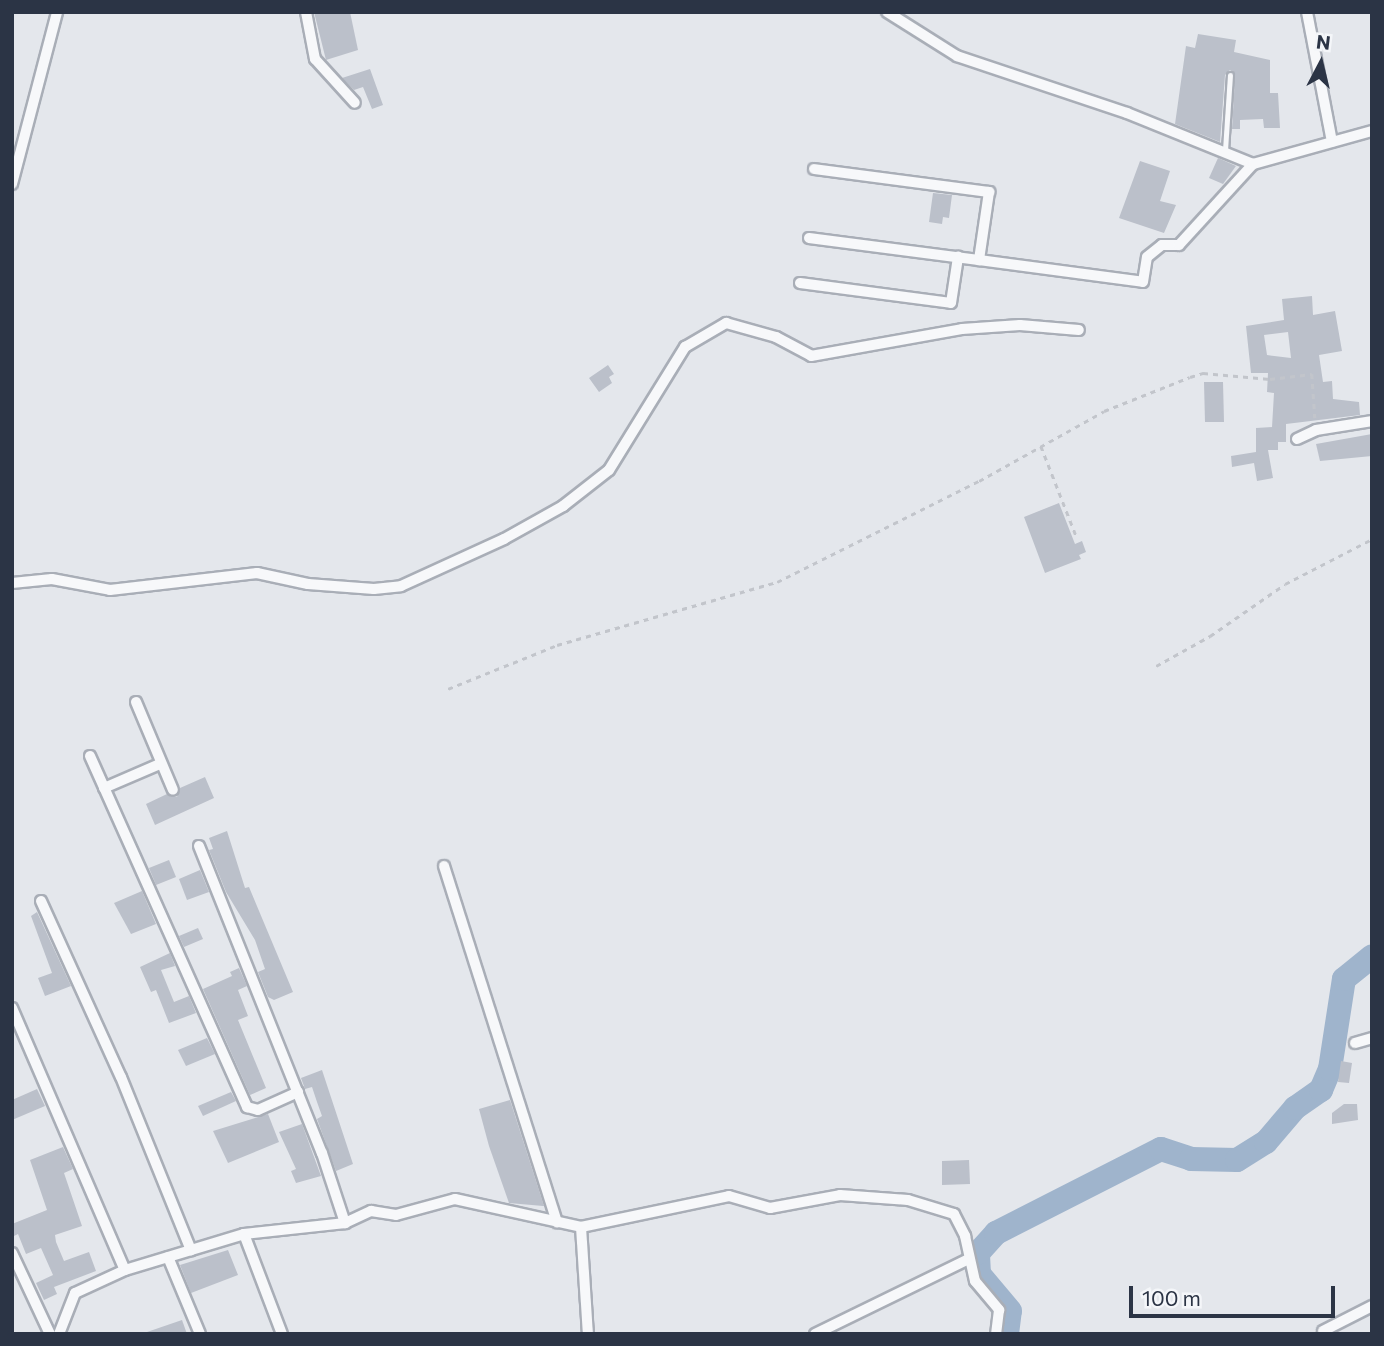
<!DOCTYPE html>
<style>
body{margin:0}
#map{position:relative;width:1384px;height:1346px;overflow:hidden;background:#e4e7ec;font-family:Commissioner,sans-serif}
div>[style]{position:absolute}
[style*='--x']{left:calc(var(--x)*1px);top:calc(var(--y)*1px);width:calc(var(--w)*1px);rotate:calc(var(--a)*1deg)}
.river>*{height:24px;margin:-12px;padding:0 12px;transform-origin:12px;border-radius:12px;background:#9fb4cc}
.building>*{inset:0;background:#bbc0ca}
.path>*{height:2.5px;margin-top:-1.25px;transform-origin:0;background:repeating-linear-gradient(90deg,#c2c5cb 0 5px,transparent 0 10px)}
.roads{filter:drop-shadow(2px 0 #a9aeb7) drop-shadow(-2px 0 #a9aeb7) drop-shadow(0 2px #a9aeb7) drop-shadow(0 -2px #a9aeb7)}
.service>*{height:5px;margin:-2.5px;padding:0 2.5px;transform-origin:2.5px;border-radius:2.5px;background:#f7f8fa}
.minor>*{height:10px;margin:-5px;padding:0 5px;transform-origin:5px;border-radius:5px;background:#f7f8fa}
span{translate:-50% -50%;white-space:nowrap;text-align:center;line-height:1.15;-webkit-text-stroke:5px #f4f6f9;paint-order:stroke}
.frame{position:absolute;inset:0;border:14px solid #2b3445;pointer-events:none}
.north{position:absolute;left:1286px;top:28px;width:70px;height:70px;-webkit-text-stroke:5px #f4f6f9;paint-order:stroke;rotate:7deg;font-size:19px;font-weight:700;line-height:28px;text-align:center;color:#2b3445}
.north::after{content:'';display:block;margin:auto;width:24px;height:32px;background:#2b3445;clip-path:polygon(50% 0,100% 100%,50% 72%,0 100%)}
.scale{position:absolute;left:1129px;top:1286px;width:206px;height:32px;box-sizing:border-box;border:4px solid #2b3445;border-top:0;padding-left:9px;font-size:21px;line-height:24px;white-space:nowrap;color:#2b3445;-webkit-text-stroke:5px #f4f6f9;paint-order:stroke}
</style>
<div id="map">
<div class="river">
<div style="--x:1007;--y:1334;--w:23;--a:-83"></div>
<div style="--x:1010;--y:1311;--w:48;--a:-130"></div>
<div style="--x:979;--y:1274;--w:21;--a:-93"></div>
<div style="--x:978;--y:1253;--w:27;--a:-48"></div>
<div style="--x:996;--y:1233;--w:185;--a:-27"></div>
<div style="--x:1161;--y:1149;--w:32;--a:18"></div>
<div style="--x:1191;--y:1159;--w:46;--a:1.2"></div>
<div style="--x:1237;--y:1160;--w:34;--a:-32"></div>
<div style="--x:1266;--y:1142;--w:45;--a:-49.5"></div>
<div style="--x:1295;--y:1108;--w:32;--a:-35"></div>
<div style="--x:1321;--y:1090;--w:23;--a:-67"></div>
<div style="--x:1330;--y:1069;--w:91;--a:-81.2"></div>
<div style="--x:1344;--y:979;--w:36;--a:-39"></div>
</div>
<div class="building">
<div style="clip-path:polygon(314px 12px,350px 12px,358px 50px,326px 60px)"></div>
<div style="clip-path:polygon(1198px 34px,1236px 40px,1234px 52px,1270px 60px,1270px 93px,1278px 93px,1280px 128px,1264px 128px,1263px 119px,1240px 120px,1240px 129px,1232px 129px,1235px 75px,1230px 70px,1225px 75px,1220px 142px,1175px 124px,1186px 46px,1195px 48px)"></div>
<div style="clip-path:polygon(370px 69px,383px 105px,372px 109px,363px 87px,354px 90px,342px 78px)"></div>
<div style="clip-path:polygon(1218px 158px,1236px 166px,1223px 184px,1209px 178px)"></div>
<div style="clip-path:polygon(1140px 161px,1170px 171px,1160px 201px,1176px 205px,1164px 233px,1119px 218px)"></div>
<div style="clip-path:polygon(933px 193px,952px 195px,949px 218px,943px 217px,942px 224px,929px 222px)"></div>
<div style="clip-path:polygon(evenodd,1312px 296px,1313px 315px,1335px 311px,1342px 351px,1319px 355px,1323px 382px,1332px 381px,1333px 399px,1359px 402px,1360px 415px,1286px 424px,1286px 442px,1278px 442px,1278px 450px,1268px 450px,1273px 478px,1257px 481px,1254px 463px,1232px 467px,1231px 456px,1256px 452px,1256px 428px,1272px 427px,1274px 393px,1267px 392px,1268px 373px,1251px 373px,1246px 326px,1284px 320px,1282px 299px,1312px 296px,1288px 332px,1291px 358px,1267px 355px,1264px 335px,1288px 332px)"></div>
<div style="clip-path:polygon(608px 365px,614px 374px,609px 377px,612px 383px,599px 392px,589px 378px)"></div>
<div style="clip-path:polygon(1204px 382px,1223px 382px,1224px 422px,1205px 422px)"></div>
<div style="clip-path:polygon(1372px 434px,1372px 456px,1320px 461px,1316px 444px)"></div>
<div style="clip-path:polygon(1059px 503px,1075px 544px,1082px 541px,1086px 552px,1079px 555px,1081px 559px,1045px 573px,1024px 517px)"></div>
<div style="clip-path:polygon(205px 777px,214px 798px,155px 825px,146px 804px,167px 794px,177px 797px,180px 788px)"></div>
<div style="clip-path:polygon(227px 831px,245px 888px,249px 887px,293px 992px,274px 1000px,268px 997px,258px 972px,265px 969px,255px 940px,226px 892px,209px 850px,213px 849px,209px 838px)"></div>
<div style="clip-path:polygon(169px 860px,176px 877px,156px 885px,149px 868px)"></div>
<div style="clip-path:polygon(200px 870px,209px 892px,187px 900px,179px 879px)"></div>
<div style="clip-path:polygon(142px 891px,156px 924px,131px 934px,114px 903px)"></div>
<div style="clip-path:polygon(37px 912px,71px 986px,45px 996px,38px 978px,52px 973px,31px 916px)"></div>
<div style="clip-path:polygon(198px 928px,203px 939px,184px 947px,179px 936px)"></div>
<div style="clip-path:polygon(170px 953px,175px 966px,161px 970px,174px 1002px,189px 996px,196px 1013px,169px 1023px,156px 990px,151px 992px,140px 967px)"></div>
<div style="clip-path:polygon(239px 968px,247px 986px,238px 990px,248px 1016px,238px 1020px,266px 1088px,250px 1095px,203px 989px,232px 976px,230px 972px)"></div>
<div style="clip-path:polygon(207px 1038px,215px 1054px,186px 1066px,178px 1050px)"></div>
<div style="clip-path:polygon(1341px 1061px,1352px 1063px,1349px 1083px,1338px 1082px)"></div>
<div style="clip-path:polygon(322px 1070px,353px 1164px,336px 1171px,317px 1119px,322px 1116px,317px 1102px,312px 1087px,305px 1089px,301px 1078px)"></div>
<div style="clip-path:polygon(37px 1089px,45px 1106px,12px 1120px,12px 1100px)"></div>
<div style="clip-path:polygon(231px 1092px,236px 1101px,203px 1116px,198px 1106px)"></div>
<div style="clip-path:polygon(510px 1100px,544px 1206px,543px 1206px,509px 1203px,489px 1146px,479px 1109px)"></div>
<div style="clip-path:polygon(1344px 1104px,1357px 1104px,1358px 1120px,1332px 1124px,1332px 1113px)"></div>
<div style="clip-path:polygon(268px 1114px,279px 1142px,228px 1163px,213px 1131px)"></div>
<div style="clip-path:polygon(302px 1124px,321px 1176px,296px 1183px,291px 1171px,296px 1169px,279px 1132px)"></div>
<div style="clip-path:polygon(63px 1147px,73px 1169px,64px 1173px,82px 1226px,55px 1235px,56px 1242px,64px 1261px,89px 1252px,96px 1271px,54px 1287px,57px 1294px,44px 1300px,36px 1283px,53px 1275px,41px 1248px,26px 1254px,18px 1234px,12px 1237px,12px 1224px,47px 1210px,30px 1160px)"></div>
<div style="clip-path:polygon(969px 1160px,970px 1184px,942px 1185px,942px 1161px)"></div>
<div style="clip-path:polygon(228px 1250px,238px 1275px,191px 1293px,180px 1265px)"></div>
<div style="clip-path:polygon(182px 1320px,187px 1334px,147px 1334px,147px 1332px)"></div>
</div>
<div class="path">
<div style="--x:1041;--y:446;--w:99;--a:68.6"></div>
<div style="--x:1156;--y:666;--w:62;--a:-29.1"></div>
<div style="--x:1210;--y:636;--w:91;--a:-34.7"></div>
<div style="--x:1285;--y:584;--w:98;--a:-27.3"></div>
<div style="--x:448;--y:689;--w:118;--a:-22"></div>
<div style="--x:557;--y:645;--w:229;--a:-16"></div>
<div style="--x:777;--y:582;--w:226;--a:-26.6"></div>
<div style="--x:979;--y:481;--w:143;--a:-29.2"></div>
<div style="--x:1104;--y:411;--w:92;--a:-21.6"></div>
<div style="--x:1190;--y:377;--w:14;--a:-17"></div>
<div style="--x:1203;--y:373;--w:67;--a:5.1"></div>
<div style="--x:1270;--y:379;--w:42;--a:-6.8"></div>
<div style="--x:1312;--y:374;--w:44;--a:86.1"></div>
</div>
<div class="roads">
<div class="service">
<div style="--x:1225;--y:150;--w:75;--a:-86.2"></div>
</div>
<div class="minor">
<div style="--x:306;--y:12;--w:48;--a:79.2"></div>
<div style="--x:315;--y:59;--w:59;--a:47.7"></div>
<div style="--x:887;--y:12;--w:83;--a:32.2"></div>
<div style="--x:957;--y:56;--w:179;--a:18.5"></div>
<div style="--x:1127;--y:113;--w:136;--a:22"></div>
<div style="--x:1307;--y:12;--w:132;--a:79.1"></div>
<div style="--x:814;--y:169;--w:177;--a:7.5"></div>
<div style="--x:989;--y:192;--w:69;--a:98.4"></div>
<div style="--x:979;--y:260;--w:165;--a:7.6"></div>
<div style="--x:1143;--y:282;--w:25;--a:-81"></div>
<div style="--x:1147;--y:257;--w:19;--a:-39"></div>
<div style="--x:1162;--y:245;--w:17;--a:0"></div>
<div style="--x:1179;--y:245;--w:110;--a:-47.6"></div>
<div style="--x:1253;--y:164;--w:123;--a:-15.5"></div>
<div style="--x:12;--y:184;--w:178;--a:-75.3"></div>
<div style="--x:809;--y:238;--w:171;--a:7.4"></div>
<div style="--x:800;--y:283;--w:152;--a:7.5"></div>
<div style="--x:951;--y:303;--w:47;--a:-81.3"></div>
<div style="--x:1297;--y:439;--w:21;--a:-25"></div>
<div style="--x:1316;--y:430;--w:57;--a:-9.1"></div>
<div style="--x:12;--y:583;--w:40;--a:-5.7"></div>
<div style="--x:52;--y:579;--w:59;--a:10.7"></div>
<div style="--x:110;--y:590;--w:148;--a:-6.6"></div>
<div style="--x:257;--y:573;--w:52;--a:12.2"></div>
<div style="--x:308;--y:584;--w:66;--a:4.3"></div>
<div style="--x:374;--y:589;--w:27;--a:-6"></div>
<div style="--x:401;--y:586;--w:113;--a:-24.5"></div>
<div style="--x:504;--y:539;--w:68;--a:-29.2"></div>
<div style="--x:563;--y:506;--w:58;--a:-38"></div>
<div style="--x:609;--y:470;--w:145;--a:-58.3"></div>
<div style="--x:685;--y:347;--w:48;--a:-30.3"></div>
<div style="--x:726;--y:323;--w:52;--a:15.6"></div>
<div style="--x:776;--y:337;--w:40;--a:28"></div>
<div style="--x:811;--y:356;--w:153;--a:-10.1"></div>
<div style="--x:962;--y:329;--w:58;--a:-3.9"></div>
<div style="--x:1020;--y:325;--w:59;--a:4.8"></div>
<div style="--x:136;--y:702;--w:95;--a:67.2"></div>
<div style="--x:90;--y:756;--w:385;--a:65.9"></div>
<div style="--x:247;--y:1107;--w:11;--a:15"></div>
<div style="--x:258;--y:1110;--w:44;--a:-24.2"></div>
<div style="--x:104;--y:788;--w:61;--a:-23.2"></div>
<div style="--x:199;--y:846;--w:331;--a:68.2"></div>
<div style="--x:322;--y:1153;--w:74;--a:71.8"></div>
<div style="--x:444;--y:866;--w:374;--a:72.4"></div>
<div style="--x:41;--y:901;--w:193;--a:65.6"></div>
<div style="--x:121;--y:1077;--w:187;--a:68"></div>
<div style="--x:12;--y:1008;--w:285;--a:66.7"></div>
<div style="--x:1355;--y:1043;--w:18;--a:-16"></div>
<div style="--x:581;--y:1227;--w:107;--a:86.3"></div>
<div style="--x:244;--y:1234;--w:107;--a:69.2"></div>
<div style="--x:12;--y:1253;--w:89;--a:64.9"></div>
<div style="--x:168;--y:1257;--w:83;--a:67.4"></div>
<div style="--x:1323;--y:1331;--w:55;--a:-27"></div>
<div style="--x:59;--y:1334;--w:44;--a:-68.7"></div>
<div style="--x:75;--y:1293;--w:55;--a:-24.7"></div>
<div style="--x:125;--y:1270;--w:124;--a:-16.8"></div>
<div style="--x:244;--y:1234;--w:102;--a:-6.2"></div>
<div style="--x:345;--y:1223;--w:29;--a:-25"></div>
<div style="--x:371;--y:1211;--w:25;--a:9"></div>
<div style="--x:396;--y:1215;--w:61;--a:-15.2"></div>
<div style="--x:455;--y:1199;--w:129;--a:12.5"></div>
<div style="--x:581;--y:1227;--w:151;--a:-11.8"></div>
<div style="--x:729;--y:1196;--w:43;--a:16.3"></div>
<div style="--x:770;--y:1208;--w:71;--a:-10.5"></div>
<div style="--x:840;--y:1195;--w:68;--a:4.2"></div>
<div style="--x:908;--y:1200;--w:48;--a:16.9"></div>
<div style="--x:954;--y:1214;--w:25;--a:63"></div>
<div style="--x:965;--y:1236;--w:46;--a:77.5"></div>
<div style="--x:975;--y:1281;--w:38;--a:50"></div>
<div style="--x:999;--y:1310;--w:24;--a:97"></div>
<div style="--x:815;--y:1334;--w:171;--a:-26"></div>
</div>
</div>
<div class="frame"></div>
<div class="north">N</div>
<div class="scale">100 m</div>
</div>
